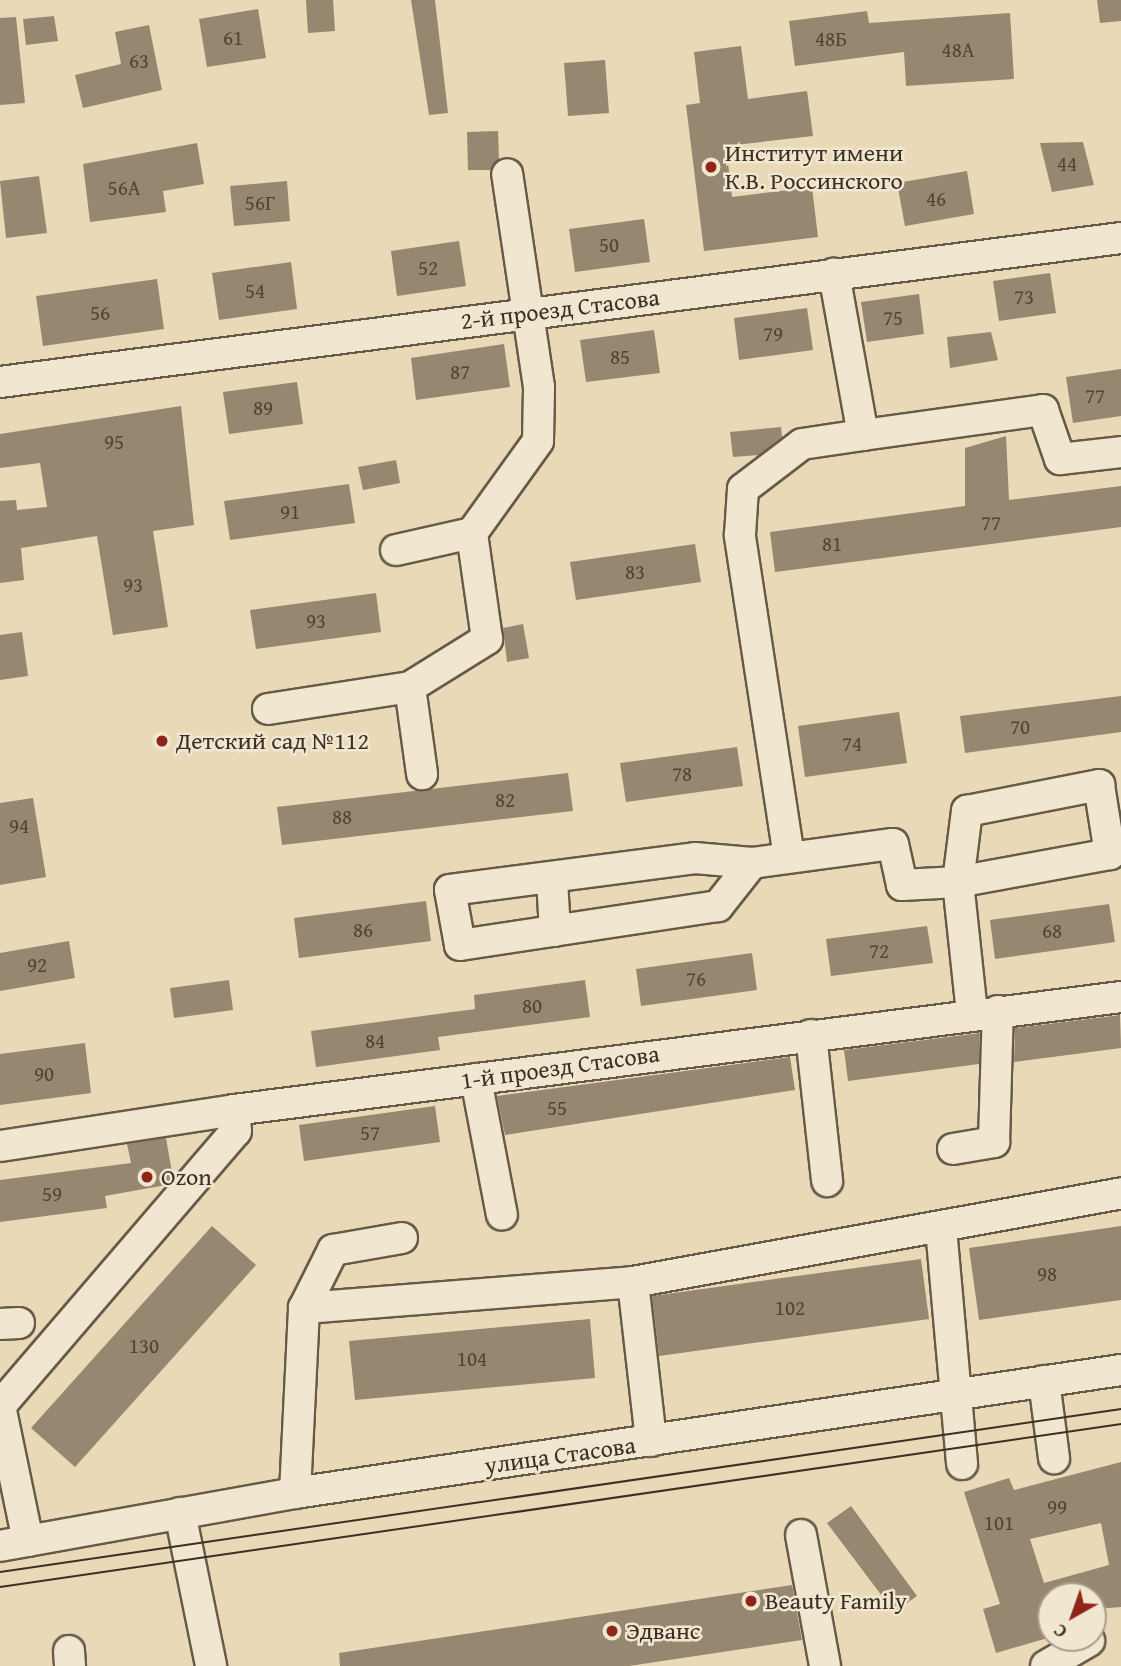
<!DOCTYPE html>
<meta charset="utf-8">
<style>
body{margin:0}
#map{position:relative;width:1121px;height:1666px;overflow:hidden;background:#e9d9b7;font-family:"Gentium Book Plus",serif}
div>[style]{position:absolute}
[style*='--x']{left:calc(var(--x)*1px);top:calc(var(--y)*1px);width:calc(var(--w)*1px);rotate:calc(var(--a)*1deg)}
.building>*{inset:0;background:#968770}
.roads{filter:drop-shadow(2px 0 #675a48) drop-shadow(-2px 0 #675a48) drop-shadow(0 2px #675a48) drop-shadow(0 -2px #675a48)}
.minor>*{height:30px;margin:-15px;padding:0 15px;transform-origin:15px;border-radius:15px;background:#f1e6d0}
.tram>*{height:2px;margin:-1px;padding:0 1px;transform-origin:1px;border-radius:1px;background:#3c2f23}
.dots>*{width:19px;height:19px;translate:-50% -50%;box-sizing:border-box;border:4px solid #f1e6d0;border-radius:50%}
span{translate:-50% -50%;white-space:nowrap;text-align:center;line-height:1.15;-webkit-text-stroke:5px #f1e6d0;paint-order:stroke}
.number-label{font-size:21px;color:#524536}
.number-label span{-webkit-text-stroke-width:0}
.poi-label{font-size:24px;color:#3c2f23}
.left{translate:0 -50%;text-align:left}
.street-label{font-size:24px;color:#3c2f23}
.north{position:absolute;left:1037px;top:1582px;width:70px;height:70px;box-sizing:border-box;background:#f1e6d0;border:2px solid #a99d8b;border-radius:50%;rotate:220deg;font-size:19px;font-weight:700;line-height:28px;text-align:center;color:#3c2f23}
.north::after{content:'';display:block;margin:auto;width:24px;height:32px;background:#8f2418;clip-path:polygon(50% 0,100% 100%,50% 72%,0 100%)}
</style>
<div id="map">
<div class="building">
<div style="clip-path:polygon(306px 0,333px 0,335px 31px,308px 33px)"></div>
<div style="clip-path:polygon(411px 0,435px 0,448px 113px,429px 115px)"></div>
<div style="clip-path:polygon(1097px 0,1121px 0,1121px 21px,1100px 23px)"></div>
<div style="clip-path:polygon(258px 9px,266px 58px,207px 67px,199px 19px)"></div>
<div style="clip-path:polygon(867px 11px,869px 23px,1010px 13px,1014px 79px,906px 86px,904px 52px,795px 66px,789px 21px)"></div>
<div style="clip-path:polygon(54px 16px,58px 41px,26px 45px,23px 19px)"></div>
<div style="clip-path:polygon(16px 17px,25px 103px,0 105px,0 18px)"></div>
<div style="clip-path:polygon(149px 25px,162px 90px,83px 108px,75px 75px,121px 64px,115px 32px)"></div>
<div style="clip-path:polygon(741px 46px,748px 99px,807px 91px,813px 136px,726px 146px,732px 197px,812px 187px,818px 237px,704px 251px,686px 105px,700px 103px,694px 52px)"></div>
<div style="clip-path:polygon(605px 60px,609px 113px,568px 116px,564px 63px)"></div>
<div style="clip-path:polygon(498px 131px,499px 159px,490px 170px,468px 170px,467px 132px)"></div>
<div style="clip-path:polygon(1083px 142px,1094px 185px,1052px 192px,1040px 143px)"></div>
<div style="clip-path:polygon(197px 143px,204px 184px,163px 191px,166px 212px,90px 222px,83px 164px)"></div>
<div style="clip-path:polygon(967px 171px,974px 214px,905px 226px,897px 183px)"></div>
<div style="clip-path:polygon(39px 176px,47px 233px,6px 238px,0 181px)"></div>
<div style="clip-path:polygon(287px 181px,290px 221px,234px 226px,230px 186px)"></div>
<div style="clip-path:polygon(644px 219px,650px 262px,575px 272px,569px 229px)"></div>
<div style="clip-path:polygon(459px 241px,466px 286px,397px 296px,391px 251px)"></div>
<div style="clip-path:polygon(291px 262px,297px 309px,219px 320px,212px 273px)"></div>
<div style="clip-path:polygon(1050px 273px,1056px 313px,999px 321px,993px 281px)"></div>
<div style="clip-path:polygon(157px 279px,164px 329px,43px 346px,36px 296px)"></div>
<div style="clip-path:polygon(919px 294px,924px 334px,867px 342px,861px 302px)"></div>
<div style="clip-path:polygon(807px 308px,813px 350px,739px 360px,734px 318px)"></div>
<div style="clip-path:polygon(654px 330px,660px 373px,586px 382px,580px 340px)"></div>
<div style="clip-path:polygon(991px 332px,998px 360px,950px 368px,947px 337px)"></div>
<div style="clip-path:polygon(504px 344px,510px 387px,416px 400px,411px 358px)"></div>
<div style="clip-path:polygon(1121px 369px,1121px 416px,1073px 423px,1066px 377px)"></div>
<div style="clip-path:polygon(297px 382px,303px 424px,229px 434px,223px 392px)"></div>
<div style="clip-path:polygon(181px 406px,194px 525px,153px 531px,168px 627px,113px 635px,97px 536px,21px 548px,24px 580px,0 583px,0 501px,16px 500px,17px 510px,47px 507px,40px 463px,0 468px,0 434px)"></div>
<div style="clip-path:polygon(781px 427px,782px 437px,759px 455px,733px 457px,730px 432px)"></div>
<div style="clip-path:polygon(1006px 436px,1009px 500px,1121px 486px,1121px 527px,775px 572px,770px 532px,965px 506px,965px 448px)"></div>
<div style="clip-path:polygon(396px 460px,400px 483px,363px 490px,358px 467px)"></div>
<div style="clip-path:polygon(349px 484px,355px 523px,230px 540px,224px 501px)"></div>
<div style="clip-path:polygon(695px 544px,701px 582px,576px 600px,570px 562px)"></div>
<div style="clip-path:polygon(376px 593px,381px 632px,256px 649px,250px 610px)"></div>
<div style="clip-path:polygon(523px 624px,529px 658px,507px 662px,503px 628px)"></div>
<div style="clip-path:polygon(22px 632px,28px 676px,0 680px,0 635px)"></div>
<div style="clip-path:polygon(1121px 696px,1121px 732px,965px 753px,960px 716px)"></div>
<div style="clip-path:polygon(899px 712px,907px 763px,805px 777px,798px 726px)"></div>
<div style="clip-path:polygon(737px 747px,743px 786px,626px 802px,620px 763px)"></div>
<div style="clip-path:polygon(568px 773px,573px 811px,282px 845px,277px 807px)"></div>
<div style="clip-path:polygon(33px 798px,46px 877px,0 885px,0 803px)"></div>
<div style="clip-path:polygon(426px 901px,431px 941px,299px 958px,294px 918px)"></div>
<div style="clip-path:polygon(1109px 904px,1115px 942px,995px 959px,990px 920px)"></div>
<div style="clip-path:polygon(927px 926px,933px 963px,831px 976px,826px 939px)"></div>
<div style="clip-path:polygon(69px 941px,75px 978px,0 991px,0 953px)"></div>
<div style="clip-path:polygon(752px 953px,757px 990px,641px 1006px,636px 969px)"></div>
<div style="clip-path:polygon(229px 980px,233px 1010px,174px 1018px,170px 988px)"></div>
<div style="clip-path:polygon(585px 980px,590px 1017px,438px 1037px,440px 1050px,316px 1067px,311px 1031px,475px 1009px,474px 995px)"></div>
<div style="clip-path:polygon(1120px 1015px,1121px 1048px,1014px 1062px,1015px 1028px)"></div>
<div style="clip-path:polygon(980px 1033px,979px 1064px,848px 1081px,844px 1050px)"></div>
<div style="clip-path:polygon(85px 1043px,91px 1093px,0 1105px,0 1054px)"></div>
<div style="clip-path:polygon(790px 1057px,795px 1090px,505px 1135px,497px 1096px)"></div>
<div style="clip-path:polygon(435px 1106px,440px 1142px,304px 1161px,299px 1125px)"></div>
<div style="clip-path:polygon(166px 1138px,173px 1178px,166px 1185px,105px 1196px,107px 1208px,0 1222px,0 1180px,131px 1163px,127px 1144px)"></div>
<div style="clip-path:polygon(212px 1226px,256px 1265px,75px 1467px,31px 1428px)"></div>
<div style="clip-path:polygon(1121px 1226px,1121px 1300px,979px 1320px,969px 1248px)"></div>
<div style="clip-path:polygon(921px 1259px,929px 1319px,659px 1356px,652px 1296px)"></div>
<div style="clip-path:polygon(590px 1319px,595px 1378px,355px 1400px,349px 1341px)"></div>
<div style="clip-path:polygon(evenodd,1121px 1462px,1121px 1607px,1096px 1609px,1093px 1596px,1051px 1596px,1051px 1637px,996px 1653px,983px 1609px,1000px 1604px,964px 1492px,1009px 1478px,1014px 1490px,1121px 1462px,1101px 1523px,1109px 1565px,1044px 1583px,1030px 1539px,1101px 1523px)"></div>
<div style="clip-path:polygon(851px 1506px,917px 1596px,894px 1612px,827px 1523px)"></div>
<div style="clip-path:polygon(792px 1585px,802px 1640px,629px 1666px,340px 1666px,339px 1653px)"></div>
</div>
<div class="roads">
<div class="minor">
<div style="--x:0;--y:382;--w:1130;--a:-7.32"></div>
<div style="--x:863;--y:435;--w:182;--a:-7.9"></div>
<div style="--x:1043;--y:410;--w:52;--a:70.9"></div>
<div style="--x:1060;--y:459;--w:61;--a:-6.5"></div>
<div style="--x:396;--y:550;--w:78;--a:-12.6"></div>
<div style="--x:410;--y:687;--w:88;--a:82.1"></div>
<div style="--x:268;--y:709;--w:144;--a:-8.8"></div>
<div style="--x:410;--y:687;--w:91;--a:-31.9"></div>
<div style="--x:487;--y:639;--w:107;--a:-98.1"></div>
<div style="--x:472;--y:533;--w:113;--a:-54.3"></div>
<div style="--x:538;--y:441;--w:54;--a:-88.9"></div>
<div style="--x:539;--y:387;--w:215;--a:-98.5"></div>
<div style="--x:789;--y:857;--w:326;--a:-98.7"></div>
<div style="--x:740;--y:535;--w:46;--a:-86.3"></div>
<div style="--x:743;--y:489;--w:74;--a:-37.3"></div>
<div style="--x:802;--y:444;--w:62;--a:-8.4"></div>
<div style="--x:863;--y:435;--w:164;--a:-100.2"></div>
<div style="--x:752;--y:863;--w:55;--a:128.3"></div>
<div style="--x:718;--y:906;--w:261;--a:171.4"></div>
<div style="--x:460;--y:945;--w:56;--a:-100.3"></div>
<div style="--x:450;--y:890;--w:247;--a:-7.4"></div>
<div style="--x:695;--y:858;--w:57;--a:5"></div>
<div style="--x:752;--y:863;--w:142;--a:-7.7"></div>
<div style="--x:893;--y:844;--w:42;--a:77.6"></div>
<div style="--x:902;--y:885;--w:56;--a:-3.1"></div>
<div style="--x:958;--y:882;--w:72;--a:-82.8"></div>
<div style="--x:967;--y:811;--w:135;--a:-11.1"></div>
<div style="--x:1099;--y:785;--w:70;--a:80.9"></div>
<div style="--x:1110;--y:854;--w:155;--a:169.6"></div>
<div style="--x:958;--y:882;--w:132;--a:83.9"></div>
<div style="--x:552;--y:880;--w:51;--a:86.6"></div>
<div style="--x:811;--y:1035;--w:147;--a:83.7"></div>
<div style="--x:476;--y:1079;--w:138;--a:79.2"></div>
<div style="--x:0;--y:1146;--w:237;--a:-8.7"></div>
<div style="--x:234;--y:1110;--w:894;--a:-7.26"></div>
<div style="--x:953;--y:1149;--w:42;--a:-9.7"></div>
<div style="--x:994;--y:1142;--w:131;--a:-88.3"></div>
<div style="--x:941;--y:1228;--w:237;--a:84.9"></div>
<div style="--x:633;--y:1282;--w:496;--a:-10.3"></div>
<div style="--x:304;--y:1308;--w:65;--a:-63.4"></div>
<div style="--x:333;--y:1250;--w:70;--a:-9.9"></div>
<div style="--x:0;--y:1324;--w:19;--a:-3"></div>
<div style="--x:1044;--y:1381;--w:78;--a:82.6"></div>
<div style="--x:295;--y:1493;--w:185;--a:-87.2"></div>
<div style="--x:304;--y:1308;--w:330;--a:-4.5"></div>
<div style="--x:633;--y:1282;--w:160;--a:83.5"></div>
<div style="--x:180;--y:1513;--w:156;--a:78.5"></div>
<div style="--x:801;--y:1535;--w:133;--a:79.6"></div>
<div style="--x:28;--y:1541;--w:138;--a:-101.7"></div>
<div style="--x:0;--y:1406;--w:362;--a:-49.4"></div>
<div style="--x:236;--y:1131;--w:21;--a:-95"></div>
<div style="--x:0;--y:1546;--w:300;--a:-10.2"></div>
<div style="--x:295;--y:1493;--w:835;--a:-8.47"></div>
<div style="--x:69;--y:1651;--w:15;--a:86"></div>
<div style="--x:1046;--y:1666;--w:50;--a:-30.2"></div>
</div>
</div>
<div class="tram">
<div style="--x:0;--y:1572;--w:1133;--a:-8.27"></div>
<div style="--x:0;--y:1587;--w:1133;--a:-8.27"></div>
</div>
<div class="dots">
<div style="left:711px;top:167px;background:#8f2418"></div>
<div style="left:162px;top:741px;background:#8f2418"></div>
<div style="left:147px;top:1177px;background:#8f2418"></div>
<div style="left:751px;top:1601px;background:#8f2418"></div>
<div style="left:612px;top:1631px;background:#8f2418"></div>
</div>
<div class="number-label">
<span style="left:233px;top:38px">61</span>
<span style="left:831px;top:39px">48Б</span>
<span style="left:958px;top:50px">48А</span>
<span style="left:139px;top:61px">63</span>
<span style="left:1067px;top:164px">44</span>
<span style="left:124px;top:188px">56А</span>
<span style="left:936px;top:199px">46</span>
<span style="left:260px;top:203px">56Г</span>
<span style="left:609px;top:245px">50</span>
<span style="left:428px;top:268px">52</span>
<span style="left:255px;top:291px">54</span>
<span style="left:1024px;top:297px">73</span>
<span style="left:100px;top:313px">56</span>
<span style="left:893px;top:318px">75</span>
<span style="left:773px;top:334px">79</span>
<span style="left:620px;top:357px">85</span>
<span style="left:460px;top:372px">87</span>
<span style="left:1095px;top:396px">77</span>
<span style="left:263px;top:408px">89</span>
<span style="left:114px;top:442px">95</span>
<span style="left:290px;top:512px">91</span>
<span style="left:991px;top:523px">77</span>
<span style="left:832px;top:544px">81</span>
<span style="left:635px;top:572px">83</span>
<span style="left:133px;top:585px">93</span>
<span style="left:316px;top:621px">93</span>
<span style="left:1020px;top:727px">70</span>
<span style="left:852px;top:744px">74</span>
<span style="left:682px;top:774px">78</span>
<span style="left:505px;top:800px">82</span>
<span style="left:342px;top:817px">88</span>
<span style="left:19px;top:826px">94</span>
<span style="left:363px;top:930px">86</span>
<span style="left:1052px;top:931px">68</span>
<span style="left:879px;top:951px">72</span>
<span style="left:37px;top:965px">92</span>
<span style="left:696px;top:979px">76</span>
<span style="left:532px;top:1006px">80</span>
<span style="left:375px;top:1041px">84</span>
<span style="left:44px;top:1074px">90</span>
<span style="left:557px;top:1108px">55</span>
<span style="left:370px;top:1133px">57</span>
<span style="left:52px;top:1194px">59</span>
<span style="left:1047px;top:1274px">98</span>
<span style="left:790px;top:1308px">102</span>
<span style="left:144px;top:1346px">130</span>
<span style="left:472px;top:1359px">104</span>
<span style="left:1057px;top:1507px">99</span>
<span style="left:999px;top:1523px">101</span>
</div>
<div class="poi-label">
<span class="left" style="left:725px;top:167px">Институт имени<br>К.В. Россинского</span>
<span class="left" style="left:176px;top:741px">Детский сад №112</span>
<span class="left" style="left:161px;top:1177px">Ozon</span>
<span class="left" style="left:765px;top:1601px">Beauty Family</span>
<span class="left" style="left:626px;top:1631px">Эдванс</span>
</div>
<div class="street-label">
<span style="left:560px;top:309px;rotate:-7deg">2-й проезд Стасова</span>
<span style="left:560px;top:1067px;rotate:-8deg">1-й проезд Стасова</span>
<span style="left:560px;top:1455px;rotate:-8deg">улица Стасова</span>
</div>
<div class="north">С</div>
</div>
